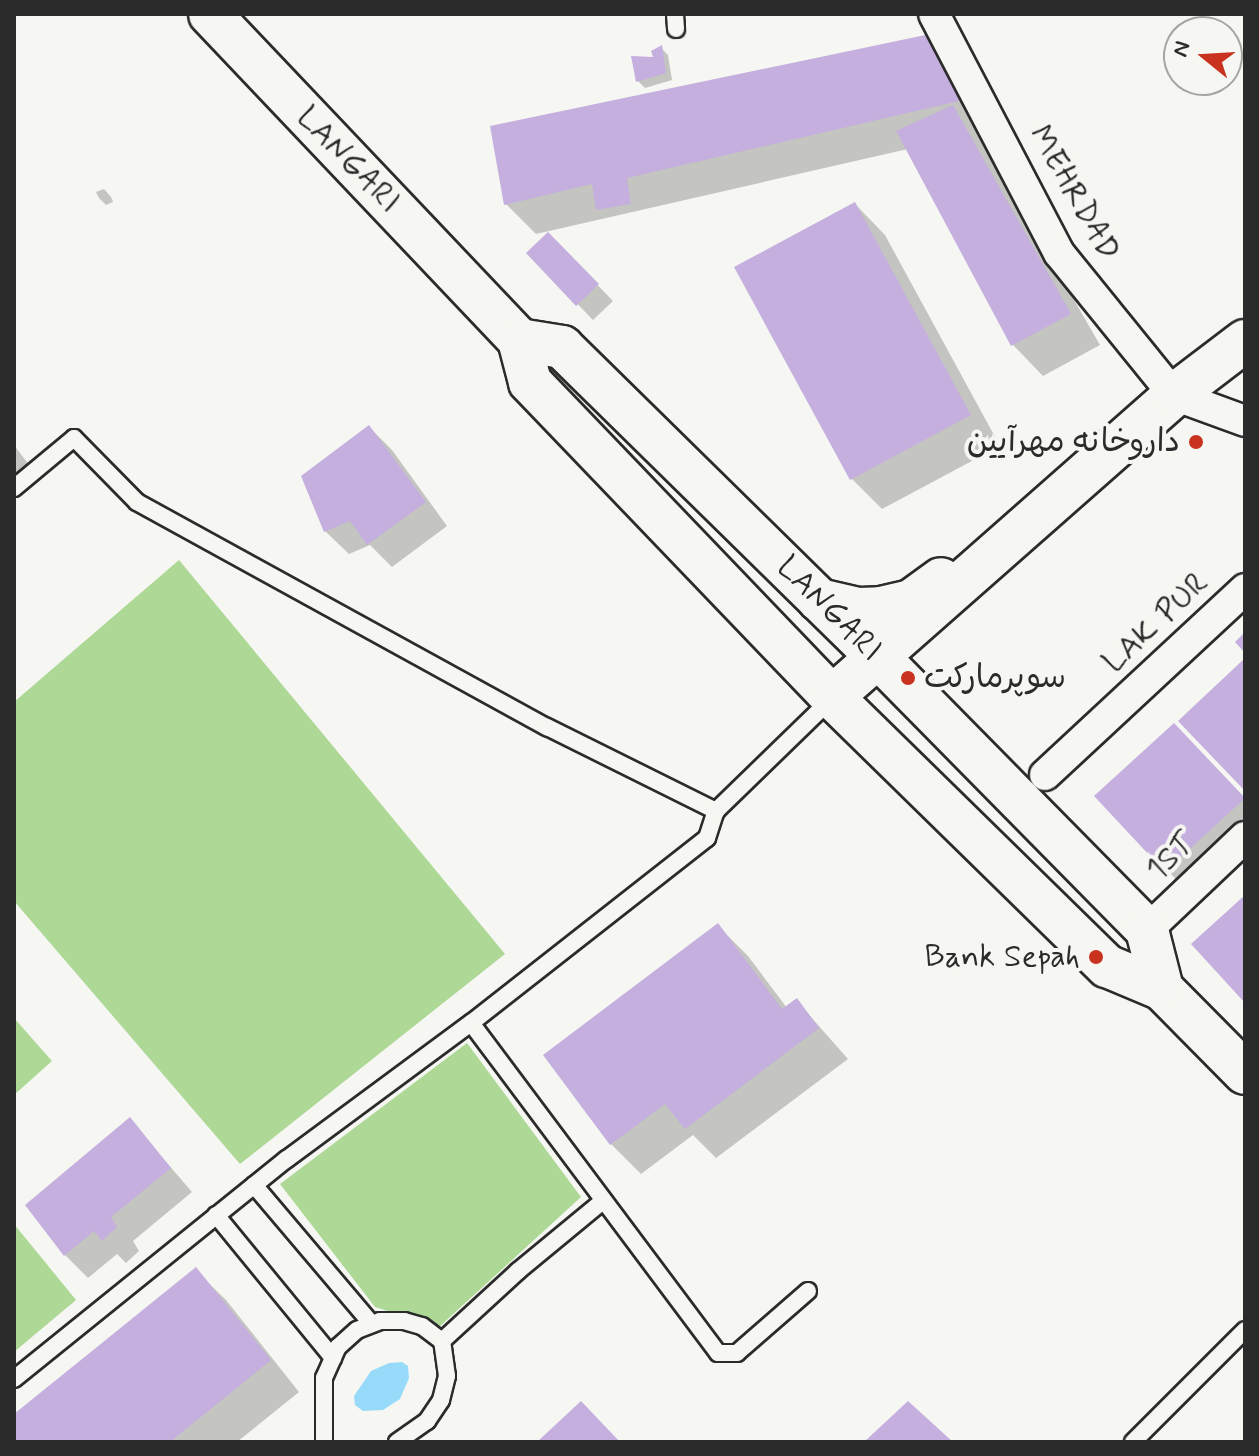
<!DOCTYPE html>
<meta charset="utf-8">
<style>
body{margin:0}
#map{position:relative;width:1259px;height:1456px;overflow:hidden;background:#f6f6f2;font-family:Mynerve,"Playpen Sans Arabic",sans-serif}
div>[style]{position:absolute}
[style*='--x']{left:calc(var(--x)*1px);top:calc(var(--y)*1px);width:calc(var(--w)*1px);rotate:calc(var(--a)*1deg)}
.green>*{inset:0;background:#add895}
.water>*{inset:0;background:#98dafa}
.shadow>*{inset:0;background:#0003}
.building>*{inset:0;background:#c4afde}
.roads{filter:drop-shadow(2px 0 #2b2b2b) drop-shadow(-2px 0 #2b2b2b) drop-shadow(0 2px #2b2b2b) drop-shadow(0 -2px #2b2b2b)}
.lane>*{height:16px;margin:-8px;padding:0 8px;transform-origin:8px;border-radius:8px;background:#f6f6f2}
.street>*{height:30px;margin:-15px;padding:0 15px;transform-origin:15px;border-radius:15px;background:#f6f6f2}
.secondary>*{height:42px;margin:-21px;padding:0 21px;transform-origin:21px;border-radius:21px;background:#f6f6f2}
.dots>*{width:22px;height:22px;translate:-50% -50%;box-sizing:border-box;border:4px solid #f6f6f2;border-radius:50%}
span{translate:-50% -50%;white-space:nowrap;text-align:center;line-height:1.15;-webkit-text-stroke:8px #f6f6f2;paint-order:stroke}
.street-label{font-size:32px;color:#2b2b2b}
.poi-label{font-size:32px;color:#2b2b2b}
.right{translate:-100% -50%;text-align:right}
.left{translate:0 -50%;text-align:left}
.frame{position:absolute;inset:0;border:16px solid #2b2b2b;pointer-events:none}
.north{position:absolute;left:1163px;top:16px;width:80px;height:80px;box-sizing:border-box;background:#f6f6f2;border:2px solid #a5a5a2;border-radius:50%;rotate:288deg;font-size:22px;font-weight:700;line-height:32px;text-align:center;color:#2b2b2b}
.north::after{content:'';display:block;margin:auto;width:28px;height:36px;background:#c8321e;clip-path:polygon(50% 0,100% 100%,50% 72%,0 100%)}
</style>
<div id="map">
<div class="green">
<div style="clip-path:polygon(179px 560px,505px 954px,240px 1164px,14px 901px,14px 702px)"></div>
<div style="clip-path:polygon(14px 1018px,52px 1061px,14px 1095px)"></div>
<div style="clip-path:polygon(467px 1043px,581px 1197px,439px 1327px,375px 1307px,280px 1184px)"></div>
<div style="clip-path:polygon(14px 1224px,76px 1300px,14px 1352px)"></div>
</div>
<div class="water">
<div style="clip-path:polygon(402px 1362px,408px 1366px,409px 1378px,400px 1399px,383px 1410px,363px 1411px,355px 1405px,354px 1396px,371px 1371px,389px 1363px)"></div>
</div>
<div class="shadow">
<div style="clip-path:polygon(935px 35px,988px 131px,978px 133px,1100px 345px,1043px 376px,1013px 345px,908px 149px,536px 234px,506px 204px)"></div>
<div style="clip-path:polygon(661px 48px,668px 55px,672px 80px,645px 88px,638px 81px)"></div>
<div style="clip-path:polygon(104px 189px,111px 197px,113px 202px,106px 205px,99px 198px,96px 192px)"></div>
<div style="clip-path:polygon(855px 204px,885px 235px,1000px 446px,882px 509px,852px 479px)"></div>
<div style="clip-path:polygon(548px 234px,613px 301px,593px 320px,528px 253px)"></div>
<div style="clip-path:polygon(369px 427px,392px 450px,447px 526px,392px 567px,370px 545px,349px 554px,325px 531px)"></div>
<div style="clip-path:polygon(14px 445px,35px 473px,14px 490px)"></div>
<div style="clip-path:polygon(1174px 725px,1245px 798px,1245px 843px,1190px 894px,1097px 797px)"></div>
<div style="clip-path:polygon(718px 926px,748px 956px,787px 1008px,796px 1000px,848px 1059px,716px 1158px,693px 1135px,641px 1174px,611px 1144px)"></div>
<div style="clip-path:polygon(130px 1120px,192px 1192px,133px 1241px,139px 1251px,126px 1263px,117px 1254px,88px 1278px,65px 1255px)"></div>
<div style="clip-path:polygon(195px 1270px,226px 1300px,299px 1392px,237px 1442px,18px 1442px,14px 1436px,14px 1417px)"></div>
</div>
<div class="building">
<div style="clip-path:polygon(935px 33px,959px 101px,627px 178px,631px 204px,596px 210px,592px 184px,504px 205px,490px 126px)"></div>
<div style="clip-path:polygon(662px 45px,666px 73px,636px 82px,631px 56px,653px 57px,651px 51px)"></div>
<div style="clip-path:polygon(953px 105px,1071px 314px,1011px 346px,896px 131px)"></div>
<div style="clip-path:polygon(855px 202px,971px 415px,850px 480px,734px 267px)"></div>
<div style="clip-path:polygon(548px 232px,599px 284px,576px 306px,526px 253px)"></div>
<div style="clip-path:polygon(369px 425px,426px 502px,367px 545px,350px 521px,324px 532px,301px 476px)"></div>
<div style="clip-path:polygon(1245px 632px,1245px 653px,1235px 642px)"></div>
<div style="clip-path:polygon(1245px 658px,1245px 791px,1178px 721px)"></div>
<div style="clip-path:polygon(1174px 723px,1245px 798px,1165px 872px,1094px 796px)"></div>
<div style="clip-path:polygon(1245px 895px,1245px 1003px,1191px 944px)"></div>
<div style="clip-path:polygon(718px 923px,782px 1009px,797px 998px,819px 1028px,685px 1129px,665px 1104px,610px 1145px,543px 1055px)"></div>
<div style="clip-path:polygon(130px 1117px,171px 1168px,111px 1217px,117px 1227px,102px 1241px,94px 1231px,64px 1256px,25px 1205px)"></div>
<div style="clip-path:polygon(196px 1267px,271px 1360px,170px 1442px,16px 1442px,14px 1414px)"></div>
<div style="clip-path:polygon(581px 1401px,620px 1442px,537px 1442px)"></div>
<div style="clip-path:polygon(908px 1401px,953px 1442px,864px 1442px)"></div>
</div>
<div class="roads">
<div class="lane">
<div style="--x:675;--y:14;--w:15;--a:86"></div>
<div style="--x:14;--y:488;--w:78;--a:-39.8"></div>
<div style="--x:74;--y:438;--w:90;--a:45.5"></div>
<div style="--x:137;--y:502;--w:468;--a:28.8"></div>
<div style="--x:547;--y:727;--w:189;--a:26.4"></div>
<div style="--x:254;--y:1185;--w:182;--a:49.7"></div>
<div style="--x:216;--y:1215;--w:185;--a:50.7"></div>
<div style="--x:808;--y:1291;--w:94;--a:138.9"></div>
<div style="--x:737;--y:1353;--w:19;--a:180"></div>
<div style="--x:718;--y:1353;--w:412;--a:-126.8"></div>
<div style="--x:471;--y:1023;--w:300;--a:-38.1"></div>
<div style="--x:707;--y:838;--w:28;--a:-72"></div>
<div style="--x:716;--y:811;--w:161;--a:-44.2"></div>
<div style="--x:14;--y:1379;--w:351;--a:-38.9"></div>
<div style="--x:287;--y:1159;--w:229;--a:-36.5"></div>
<div style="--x:324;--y:1442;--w:64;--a:-90"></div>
<div style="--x:324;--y:1378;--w:34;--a:-66"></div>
<div style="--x:338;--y:1347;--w:25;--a:-42"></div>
<div style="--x:357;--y:1330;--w:25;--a:-21"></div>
<div style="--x:380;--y:1321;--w:24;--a:0"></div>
<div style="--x:404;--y:1321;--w:19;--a:16"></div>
<div style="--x:422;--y:1326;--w:25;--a:37"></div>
<div style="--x:397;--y:1442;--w:37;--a:-35"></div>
<div style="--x:427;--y:1421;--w:25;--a:-56"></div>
<div style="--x:441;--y:1400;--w:25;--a:-76"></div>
<div style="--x:447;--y:1376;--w:35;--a:-98"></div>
<div style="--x:442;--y:1341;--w:103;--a:-42.6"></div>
<div style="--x:518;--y:1271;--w:110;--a:-39.5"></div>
<div style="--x:1133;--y:1442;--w:158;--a:-45"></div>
</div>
<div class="street">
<div style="--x:934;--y:14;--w:270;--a:62.4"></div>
<div style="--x:1059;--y:253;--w:183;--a:51"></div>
<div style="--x:1174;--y:395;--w:76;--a:20.1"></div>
<div style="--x:1045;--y:775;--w:273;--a:-42.9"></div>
<div style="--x:1147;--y:930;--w:135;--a:-43.5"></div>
</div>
<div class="secondary">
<div style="--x:210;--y:14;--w:449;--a:46.5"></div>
<div style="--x:519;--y:340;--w:43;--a:75.3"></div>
<div style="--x:530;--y:382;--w:436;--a:46.2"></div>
<div style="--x:832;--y:697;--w:385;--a:44.4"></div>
<div style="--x:1107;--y:966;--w:60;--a:22.7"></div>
<div style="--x:1162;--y:989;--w:118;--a:45.3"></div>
<div style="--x:519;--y:340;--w:44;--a:9.2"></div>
<div style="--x:562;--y:347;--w:443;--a:44.5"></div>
<div style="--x:878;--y:657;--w:383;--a:45.4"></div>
<div style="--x:1147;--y:930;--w:61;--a:75.7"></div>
<div style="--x:819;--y:600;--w:40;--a:13"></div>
<div style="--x:858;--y:609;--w:23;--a:-2"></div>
<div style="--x:881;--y:608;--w:31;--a:-13"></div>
<div style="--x:911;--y:601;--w:37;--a:-36"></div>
<div style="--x:832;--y:697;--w:456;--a:-41.4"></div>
<div style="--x:1174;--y:395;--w:89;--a:-37.3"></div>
</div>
</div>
<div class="dots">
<div style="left:1196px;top:442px;background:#c8321e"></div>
<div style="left:908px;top:678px;background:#c8321e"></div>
<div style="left:1096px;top:957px;background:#c8321e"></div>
</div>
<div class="street-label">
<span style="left:348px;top:160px;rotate:46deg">LANGARI</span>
<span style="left:1074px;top:193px;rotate:60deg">MEHRDAD</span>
<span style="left:829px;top:609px;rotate:45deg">LANGARI</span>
<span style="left:1156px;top:623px;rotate:-43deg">LAK PUR</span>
<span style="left:1171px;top:857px;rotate:-44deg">1ST</span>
</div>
<div class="poi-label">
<span class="right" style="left:1180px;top:442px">داروخانه مهرآیین</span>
<span class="left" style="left:924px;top:678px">سوپرمارکت</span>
<span class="right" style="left:1080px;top:957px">Bank Sepah</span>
</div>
<div class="frame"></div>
<div class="north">N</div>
</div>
